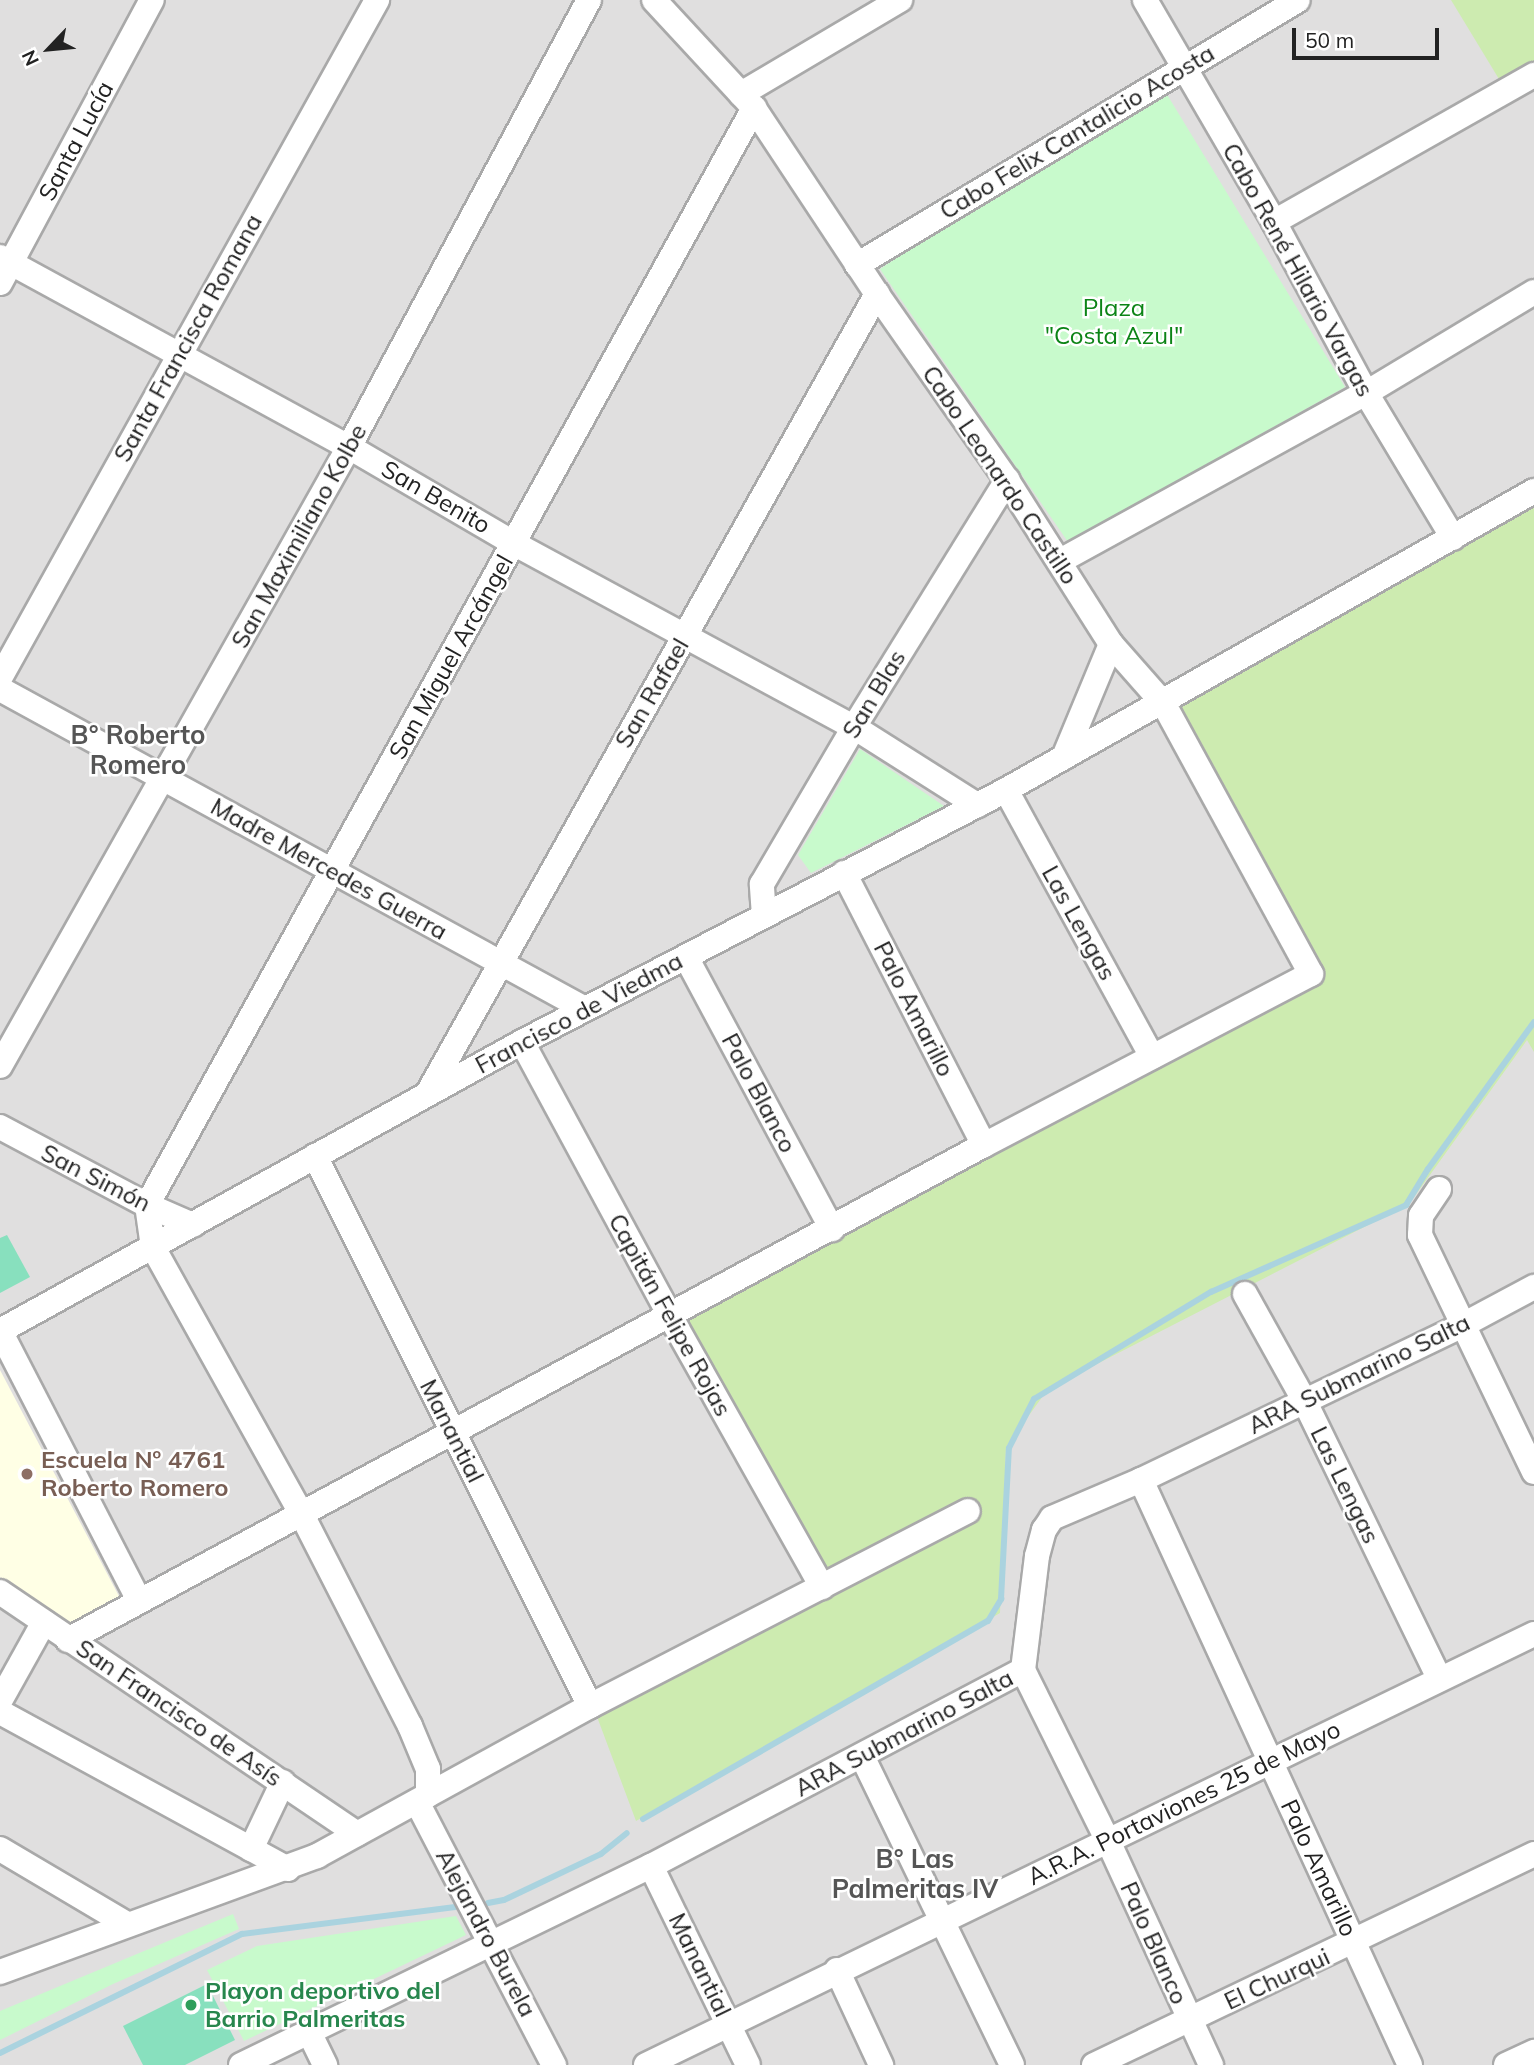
<!DOCTYPE html>
<meta charset="utf-8">
<style>
body{margin:0}
#map{position:relative;width:1534px;height:2065px;overflow:hidden;background:#f2efe9;font-family:Mulish,sans-serif}
div>[style]{position:absolute}
[style*='--x']{left:calc(var(--x)*1px);top:calc(var(--y)*1px);width:calc(var(--w)*1px);rotate:calc(var(--a)*1deg)}
.residential>*{inset:0;background:#e0dfdf}
.education>*{inset:0;background:#ffffe5}
.grass>*{inset:0;background:#cdebb0}
.park>*{inset:0;background:#c8facc}
.pitch>*{inset:0;background:#88e0be}
.stream>*{height:6px;margin:-3px;padding:0 3px;transform-origin:3px;border-radius:3px;background:#aad3df}
.roads{filter:drop-shadow(2px 0 #a9a9a9) drop-shadow(-2px 0 #a9a9a9) drop-shadow(0 2px #a9a9a9) drop-shadow(0 -2px #a9a9a9)}
.minor>*{height:24px;margin:-12px;padding:0 12px;transform-origin:12px;border-radius:12px;background:#fff}
.dots>*{width:19px;height:19px;translate:-50% -50%;box-sizing:border-box;border:4px solid #fff;border-radius:50%}
span{translate:-50% -50%;white-space:nowrap;text-align:center;line-height:1.15;-webkit-text-stroke:5px #fff;paint-order:stroke}
.street-label{font-size:24px;color:#222}
.park-label{font-size:24px;color:#0c8416}
.education-label{font-size:24px;color:#785e54;font-weight:700}
.left{translate:0 -50%;text-align:left}
.leisure-label{font-size:24px;color:#27864d;font-weight:700}
.neighbourhood-label{font-size:26px;color:#555;font-weight:700}
.north{position:absolute;left:14px;top:14px;width:70px;height:70px;-webkit-text-stroke:5px #fff;paint-order:stroke;rotate:244deg;font-size:19px;font-weight:700;line-height:28px;text-align:center;color:#222}
.north::after{content:'';display:block;margin:auto;width:24px;height:32px;background:#222;clip-path:polygon(50% 0,100% 100%,50% 72%,0 100%)}
.scale{position:absolute;left:1292px;top:28px;width:147px;height:32px;box-sizing:border-box;border:4px solid #222;border-top:0;padding-left:9px;font-size:21px;line-height:24px;white-space:nowrap;color:#222;-webkit-text-stroke:5px #fff;paint-order:stroke}
</style>
<div id="map">
<div class="residential">
<div style="clip-path:polygon(0 0,1534px 0,1534px 2065px,0 2065px)"></div>
</div>
<div class="education">
<div style="clip-path:polygon(0 1370px,121px 1600px,71px 1627px,0 1577px)"></div>
</div>
<div class="grass">
<div style="clip-path:polygon(1451px 0,1534px 0,1534px 73px,1505px 89px)"></div>
<div style="clip-path:polygon(1534px 494px,1534px 1052px,1527px 1040px,1409px 1204px,1048px 1389px,1006px 1447px,1000px 1613px,636px 1821px,593px 1706px,823px 1588px,678px 1318px,1313px 975px,1165px 704px)"></div>
</div>
<div class="park">
<div style="clip-path:polygon(1160px 83px,1345px 387px,1068px 542px,880px 269px)"></div>
<div style="clip-path:polygon(860px 749px,944px 806px,811px 873px,798px 855px)"></div>
<div style="clip-path:polygon(233px 1914px,239px 1929px,113px 1984px,0 2040px,0 2011px)"></div>
<div style="clip-path:polygon(456px 1916px,466px 1935px,244px 2041px,207px 1970px,257px 1946px)"></div>
</div>
<div class="pitch">
<div style="clip-path:polygon(7px 1235px,30px 1277px,0 1293px,0 1238px)"></div>
<div style="clip-path:polygon(207px 1984px,235px 2040px,185px 2065px,143px 2065px,123px 2026px)"></div>
</div>
<div class="stream">
<div style="--x:643;--y:1819;--w:398;--a:-29.9"></div>
<div style="--x:988;--y:1621;--w:26;--a:-59"></div>
<div style="--x:1001;--y:1599;--w:151;--a:-87"></div>
<div style="--x:1009;--y:1448;--w:55;--a:-63"></div>
<div style="--x:1034;--y:1399;--w:207;--a:-31.2"></div>
<div style="--x:1211;--y:1292;--w:214;--a:-24"></div>
<div style="--x:1406;--y:1205;--w:42;--a:-58.6"></div>
<div style="--x:1428;--y:1169;--w:181;--a:-54.2"></div>
<div style="--x:488;--y:1903;--w:16;--a:-11"></div>
<div style="--x:504;--y:1900;--w:107;--a:-25.4"></div>
<div style="--x:601;--y:1854;--w:33;--a:-39"></div>
<div style="--x:0;--y:2053;--w:270;--a:-26.2"></div>
<div style="--x:242;--y:1934;--w:215;--a:-7.2"></div>
</div>
<div class="roads">
<div class="minor">
<div style="--x:1145;--y:0;--w:257;--a:59.8"></div>
<div style="--x:1274;--y:222;--w:194;--a:61.7"></div>
<div style="--x:1366;--y:393;--w:169;--a:59"></div>
<div style="--x:741;--y:94;--w:185;--a:-30.6"></div>
<div style="--x:1274;--y:222;--w:299;--a:-29.5"></div>
<div style="--x:0;--y:257;--w:397;--a:28.6"></div>
<div style="--x:349;--y:447;--w:190;--a:30.3"></div>
<div style="--x:513;--y:543;--w:387;--a:28.4"></div>
<div style="--x:854;--y:727;--w:146;--a:32.4"></div>
<div style="--x:857;--y:265;--w:514;--a:-31"></div>
<div style="--x:0;--y:283;--w:321;--a:-61.8"></div>
<div style="--x:1060;--y:561;--w:349;--a:-28.8"></div>
<div style="--x:1366;--y:393;--w:196;--a:-31"></div>
<div style="--x:0;--y:678;--w:776;--a:-60.92"></div>
<div style="--x:0;--y:689;--w:667;--a:28.68"></div>
<div style="--x:1064;--y:757;--w:122;--a:-67.4"></div>
<div style="--x:1006;--y:790;--w:304;--a:61.3"></div>
<div style="--x:844;--y:873;--w:306;--a:62.8"></div>
<div style="--x:764;--y:916;--w:32;--a:-94"></div>
<div style="--x:762;--y:884;--w:182;--a:-59.6"></div>
<div style="--x:854;--y:727;--w:291;--a:-58.2"></div>
<div style="--x:686;--y:957;--w:309;--a:61.8"></div>
<div style="--x:522;--y:1042;--w:311;--a:61.6"></div>
<div style="--x:670;--y:1316;--w:311;--a:60.7"></div>
<div style="--x:0;--y:1066;--w:711;--a:-60.59"></div>
<div style="--x:349;--y:447;--w:507;--a:-61.77"></div>
<div style="--x:428;--y:1093;--w:917;--a:-60.67"></div>
<div style="--x:0;--y:1127;--w:166;--a:28"></div>
<div style="--x:147;--y:1205;--w:50;--a:23.5"></div>
<div style="--x:315;--y:1156;--w:615;--a:63.43"></div>
<div style="--x:1439;--y:1189;--w:32;--a:124"></div>
<div style="--x:1421;--y:1216;--w:19;--a:93"></div>
<div style="--x:1420;--y:1235;--w:263;--a:64.3"></div>
<div style="--x:1245;--y:1294;--w:121;--a:60.9"></div>
<div style="--x:1304;--y:1400;--w:309;--a:64.1"></div>
<div style="--x:0;--y:1331;--w:597;--a:-28.97"></div>
<div style="--x:522;--y:1042;--w:546;--a:-27.5"></div>
<div style="--x:1006;--y:790;--w:607;--a:-29.52"></div>
<div style="--x:0;--y:1331;--w:303;--a:62.7"></div>
<div style="--x:1141;--y:1480;--w:644;--a:65.31"></div>
<div style="--x:0;--y:1592;--w:431;--a:34.1"></div>
<div style="--x:68;--y:1640;--w:1041;--a:-28.39"></div>
<div style="--x:984;--y:1145;--w:369;--a:-27.6"></div>
<div style="--x:1311;--y:974;--w:309;--a:-118.6"></div>
<div style="--x:1163;--y:703;--w:79;--a:-131.4"></div>
<div style="--x:1111;--y:644;--w:194;--a:-122.4"></div>
<div style="--x:1007;--y:480;--w:227;--a:-125"></div>
<div style="--x:877;--y:294;--w:223;--a:-123.5"></div>
<div style="--x:754;--y:108;--w:147;--a:-132.8"></div>
<div style="--x:1023;--y:1670;--w:191;--a:63.6"></div>
<div style="--x:1108;--y:1841;--w:247;--a:65.3"></div>
<div style="--x:0;--y:1701;--w:90;--a:-60.9"></div>
<div style="--x:0;--y:1712;--w:328;--a:28.6"></div>
<div style="--x:862;--y:1756;--w:343;--a:64.1"></div>
<div style="--x:428;--y:1795;--w:26;--a:-90"></div>
<div style="--x:428;--y:1769;--w:47;--a:-112.7"></div>
<div style="--x:410;--y:1726;--w:237;--a:-117.1"></div>
<div style="--x:302;--y:1515;--w:307;--a:-119.1"></div>
<div style="--x:153;--y:1247;--w:42;--a:-98.1"></div>
<div style="--x:147;--y:1205;--w:1254;--a:-61.04"></div>
<div style="--x:417;--y:1802;--w:297;--a:62.5"></div>
<div style="--x:0;--y:1849;--w:147;--a:30.6"></div>
<div style="--x:251;--y:1849;--w:74;--a:-64.5"></div>
<div style="--x:651;--y:1866;--w:221;--a:64"></div>
<div style="--x:837;--y:1970;--w:105;--a:65.1"></div>
<div style="--x:0;--y:1972;--w:338;--a:-20.1"></div>
<div style="--x:317;--y:1856;--w:311;--a:-28.8"></div>
<div style="--x:590;--y:1706;--w:425;--a:-27.3"></div>
<div style="--x:309;--y:2032;--w:37;--a:64"></div>
<div style="--x:241;--y:2065;--w:456;--a:-25.9"></div>
<div style="--x:651;--y:1866;--w:420;--a:-27.8"></div>
<div style="--x:1023;--y:1670;--w:115;--a:-83"></div>
<div style="--x:1037;--y:1556;--w:27;--a:-75"></div>
<div style="--x:1044;--y:1530;--w:14;--a:-56"></div>
<div style="--x:1052;--y:1518;--w:97;--a:-23.1"></div>
<div style="--x:1141;--y:1480;--w:357;--a:-25.7"></div>
<div style="--x:1463;--y:1325;--w:81;--a:-28.2"></div>
<div style="--x:646;--y:2065;--w:987;--a:-25.89"></div>
<div style="--x:1094;--y:2065;--w:488;--a:-25.6"></div>
<div style="--x:1506;--y:2065;--w:31;--a:-25"></div>
</div>
</div>
<div class="dots">
<div style="left:27px;top:1474px;background:#8d6e63"></div>
<div style="left:191px;top:2005px;background:#2e9e5b"></div>
</div>
<div class="street-label">
<span style="left:1077px;top:132px;rotate:-31deg">Cabo Felix Cantalicio Acosta</span>
<span style="left:76px;top:141px;rotate:-62deg">Santa Lucía</span>
<span style="left:1298px;top:270px;rotate:61deg">Cabo René Hilario Vargas</span>
<span style="left:188px;top:338px;rotate:-61deg">Santa Francisca Romana</span>
<span style="left:1000px;top:475px;rotate:56deg">Cabo Leonardo Castillo</span>
<span style="left:436px;top:497px;rotate:30deg">San Benito</span>
<span style="left:299px;top:536px;rotate:-61deg">San Maximiliano Kolbe</span>
<span style="left:451px;top:657px;rotate:-61deg">San Miguel Arcángel</span>
<span style="left:652px;top:693px;rotate:-60deg">San Rafael</span>
<span style="left:874px;top:694px;rotate:-59deg">San Blas</span>
<span style="left:329px;top:869px;rotate:29deg">Madre Mercedes Guerra</span>
<span style="left:1079px;top:923px;rotate:61deg">Las Lengas</span>
<span style="left:914px;top:1009px;rotate:63deg">Palo Amarillo</span>
<span style="left:579px;top:1013px;rotate:-28deg">Francisco de Viedma</span>
<span style="left:759px;top:1093px;rotate:62deg">Palo Blanco</span>
<span style="left:96px;top:1178px;rotate:27deg">San Simón</span>
<span style="left:670px;top:1315px;rotate:61deg">Capitán Felipe Rojas</span>
<span style="left:1359px;top:1374px;rotate:-26deg">ARA Submarino Salta</span>
<span style="left:452px;top:1431px;rotate:63deg">Manantial</span>
<span style="left:1345px;top:1485px;rotate:64deg">Las Lengas</span>
<span style="left:179px;top:1713px;rotate:34deg">San Francisco de Asís</span>
<span style="left:904px;top:1733px;rotate:-28deg">ARA Submarino Salta</span>
<span style="left:1184px;top:1803px;rotate:-26deg">A.R.A. Portaviones 25 de Mayo</span>
<span style="left:1319px;top:1868px;rotate:65deg">Palo Amarillo</span>
<span style="left:486px;top:1933px;rotate:62deg">Alejandro Burela</span>
<span style="left:1154px;top:1943px;rotate:66deg">Palo Blanco</span>
<span style="left:700px;top:1965px;rotate:64deg">Manantial</span>
<span style="left:1277px;top:1979px;rotate:-25deg">El Churqui</span>
</div>
<div class="park-label">
<span style="left:1114px;top:322px">Plaza<br>"Costa Azul"</span>
</div>
<div class="education-label">
<span class="left" style="left:41px;top:1474px">Escuela Nº 4761<br>Roberto Romero</span>
</div>
<div class="leisure-label">
<span class="left" style="left:205px;top:2005px">Playon deportivo del<br>Barrio Palmeritas</span>
</div>
<div class="neighbourhood-label">
<span style="left:138px;top:750px">B° Roberto<br>Romero</span>
<span style="left:915px;top:1874px">B° Las<br>Palmeritas IV</span>
</div>
<div class="north">N</div>
<div class="scale">50 m</div>
</div>
